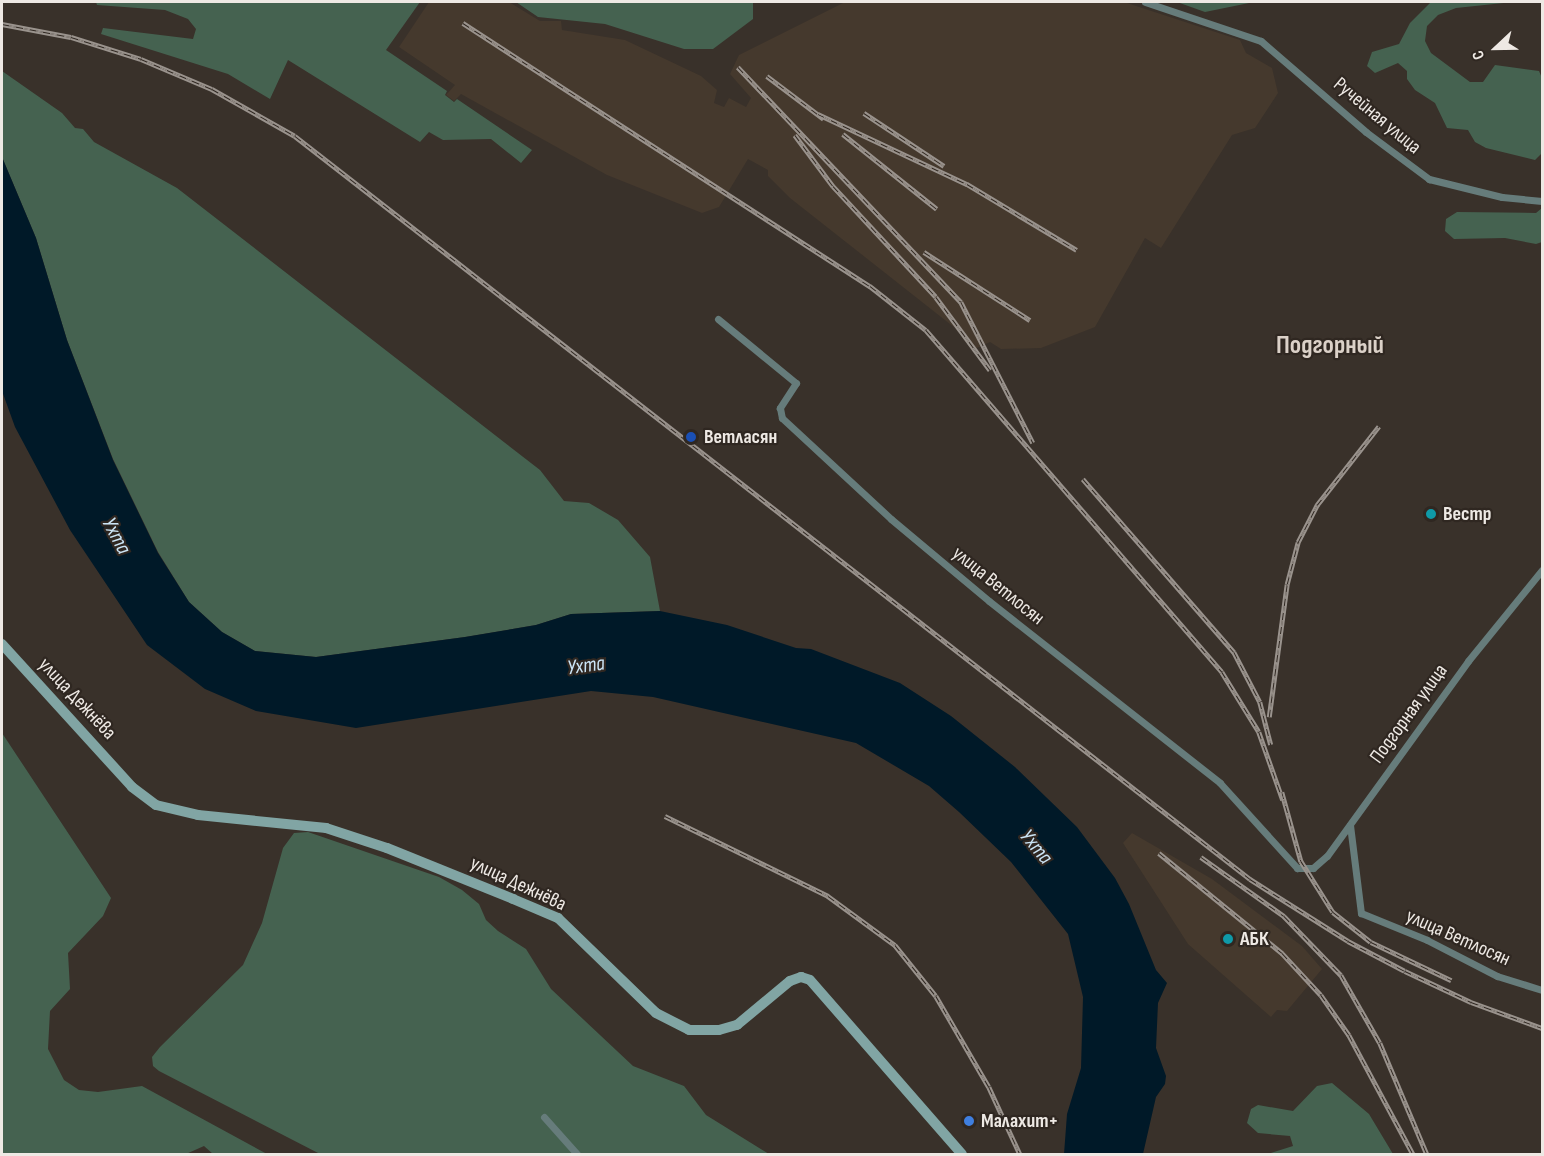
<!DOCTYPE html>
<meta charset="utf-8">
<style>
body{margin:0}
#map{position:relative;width:1544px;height:1156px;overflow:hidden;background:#39312a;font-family:"Sofia Sans Condensed",sans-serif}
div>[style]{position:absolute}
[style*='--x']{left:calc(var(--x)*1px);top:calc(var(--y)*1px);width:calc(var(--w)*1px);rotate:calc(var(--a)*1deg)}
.built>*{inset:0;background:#45392d}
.green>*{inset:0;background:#456250}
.water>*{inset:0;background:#001928}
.street>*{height:7px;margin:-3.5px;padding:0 3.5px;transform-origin:3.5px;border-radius:3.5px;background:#667c7b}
.secondary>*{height:10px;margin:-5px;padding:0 5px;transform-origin:5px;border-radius:5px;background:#81a5a4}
.rail>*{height:4.5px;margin-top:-2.25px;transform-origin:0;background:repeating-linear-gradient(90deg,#2f2721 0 7px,#9a938d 0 14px);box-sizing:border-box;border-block:2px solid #9a938d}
.dots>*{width:16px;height:16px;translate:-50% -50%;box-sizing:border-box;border:3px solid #2f2721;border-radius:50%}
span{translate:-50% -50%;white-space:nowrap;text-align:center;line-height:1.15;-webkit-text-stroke:4.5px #2f2721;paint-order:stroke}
.street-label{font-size:20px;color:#eee9e4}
.poi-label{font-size:20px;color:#eee9e4;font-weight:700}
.left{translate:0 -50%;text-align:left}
.water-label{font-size:21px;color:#cce5f6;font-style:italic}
.district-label{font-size:26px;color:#dbd1c8;font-weight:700}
.frame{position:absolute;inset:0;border:3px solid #eee9e4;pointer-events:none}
.north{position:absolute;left:1466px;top:18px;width:60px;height:60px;-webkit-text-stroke:4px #2f2721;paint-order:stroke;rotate:248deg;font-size:16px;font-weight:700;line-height:24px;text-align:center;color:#eee9e4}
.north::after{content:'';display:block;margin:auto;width:21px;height:27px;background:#eee9e4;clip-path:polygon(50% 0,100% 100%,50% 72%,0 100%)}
</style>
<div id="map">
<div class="built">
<div style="clip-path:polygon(429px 2px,509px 2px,540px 21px,561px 21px,562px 30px,625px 40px,701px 76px,717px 90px,714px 103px,724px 107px,729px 98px,746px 107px,751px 98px,730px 74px,739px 55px,845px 2px,1124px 2px,1240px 40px,1246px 53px,1272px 68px,1278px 93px,1255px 128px,1232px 135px,1161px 248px,1145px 238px,1095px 327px,1041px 348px,1001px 349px,990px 342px,972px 350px,955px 328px,790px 198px,768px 176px,768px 170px,748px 159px,719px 207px,702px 213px,607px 175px,461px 94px,454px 101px,446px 95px,455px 85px,399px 47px)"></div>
<div style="clip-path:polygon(1132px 833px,1212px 879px,1302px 946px,1322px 969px,1287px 1011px,1277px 1010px,1271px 1017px,1188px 944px,1123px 843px)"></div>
</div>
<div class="green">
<div style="clip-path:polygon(96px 2px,420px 2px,386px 50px,447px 91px,445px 95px,454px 102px,457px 99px,532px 150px,521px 163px,491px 139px,443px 140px,429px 132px,420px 142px,288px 60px,270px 99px,228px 74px,101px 34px,103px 28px,193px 39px,196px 29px,188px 19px,165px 10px,97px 5px)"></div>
<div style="clip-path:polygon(516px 2px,753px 2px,753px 19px,713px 49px,684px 49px,605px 24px,538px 17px)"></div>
<div style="clip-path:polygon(1177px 2px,1254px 2px,1205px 12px)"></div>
<div style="clip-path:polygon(1431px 2px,1513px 2px,1456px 8px,1438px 15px,1427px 26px,1425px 41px,1431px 53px,1470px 82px,1483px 82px,1495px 65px,1539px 71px,1542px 78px,1542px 153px,1535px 160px,1486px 148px,1475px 142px,1468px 130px,1447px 128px,1435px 103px,1415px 90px,1407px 79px,1407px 71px,1398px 63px,1375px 73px,1367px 66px,1372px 52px,1399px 44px,1410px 23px)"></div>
<div style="clip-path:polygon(2px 71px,62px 113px,75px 128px,83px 129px,94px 142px,177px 188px,540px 470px,564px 501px,589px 503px,618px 520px,650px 557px,660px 611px,571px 614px,536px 625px,465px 637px,316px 657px,255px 651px,222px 632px,189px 602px,158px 552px,113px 459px,67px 340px,36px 238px,2px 157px)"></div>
<div style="clip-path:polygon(1542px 208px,1542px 242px,1536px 244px,1505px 238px,1454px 239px,1445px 231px,1446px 219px,1457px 212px,1536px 213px)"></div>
<div style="clip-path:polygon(2px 733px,111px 898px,103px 916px,68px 953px,70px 989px,50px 1011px,48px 1049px,64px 1080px,79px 1090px,98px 1092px,142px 1086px,267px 1154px,213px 1154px,204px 1146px,186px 1154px,2px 1154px)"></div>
<div style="clip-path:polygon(308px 832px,439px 877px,462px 890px,479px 904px,486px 920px,498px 931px,526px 949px,551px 989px,633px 1066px,684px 1086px,706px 1115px,769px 1154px,320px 1154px,159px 1071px,153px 1066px,152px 1057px,160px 1047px,243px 965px,262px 923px,283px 848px,294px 833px)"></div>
<div style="clip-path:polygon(1332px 1083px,1369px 1114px,1393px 1154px,1268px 1154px,1293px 1146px,1290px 1136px,1258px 1133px,1247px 1123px,1251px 1109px,1258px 1105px,1293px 1111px,1317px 1086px)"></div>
</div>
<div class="water">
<div style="clip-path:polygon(2px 157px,36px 238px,67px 340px,113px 460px,158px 553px,189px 602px,222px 632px,255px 651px,316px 657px,465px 637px,536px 625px,571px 614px,660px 611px,727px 625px,796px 648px,811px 649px,900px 683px,951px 716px,1015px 767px,1077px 827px,1115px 878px,1129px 904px,1156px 970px,1167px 983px,1158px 1003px,1156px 1048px,1166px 1076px,1165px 1084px,1156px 1097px,1143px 1154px,1064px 1154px,1067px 1114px,1081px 1068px,1083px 997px,1068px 934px,1011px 862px,959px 812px,929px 786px,856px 743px,653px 697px,591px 691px,356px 728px,256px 711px,205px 689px,147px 645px,70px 530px,15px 427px,2px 391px)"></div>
</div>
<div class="street">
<div style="--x:1145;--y:2;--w:122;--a:18.6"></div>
<div style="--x:1261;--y:41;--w:139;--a:40.9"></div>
<div style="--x:1366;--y:132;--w:79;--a:36.7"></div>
<div style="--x:1429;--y:179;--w:75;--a:13.9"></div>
<div style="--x:1502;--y:197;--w:40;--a:5.7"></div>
<div style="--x:718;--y:319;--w:101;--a:39.4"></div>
<div style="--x:796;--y:383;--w:30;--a:123"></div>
<div style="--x:780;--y:408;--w:10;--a:79"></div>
<div style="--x:782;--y:418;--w:149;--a:42.8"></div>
<div style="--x:891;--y:519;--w:128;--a:39.9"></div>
<div style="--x:989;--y:601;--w:294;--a:38.2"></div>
<div style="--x:1220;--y:783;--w:115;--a:47.8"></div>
<div style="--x:1297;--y:868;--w:16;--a:0"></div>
<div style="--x:1313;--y:868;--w:18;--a:-41"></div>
<div style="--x:1327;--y:856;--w:241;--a:-54.1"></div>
<div style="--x:1468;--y:661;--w:117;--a:-50.9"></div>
<div style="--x:1350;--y:825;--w:89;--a:82.9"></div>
<div style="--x:1361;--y:913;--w:71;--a:22.2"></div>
<div style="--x:1427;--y:940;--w:79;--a:27.2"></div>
<div style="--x:1497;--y:976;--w:47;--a:17.3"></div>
<div style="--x:544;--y:1117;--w:50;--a:48.3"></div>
</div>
<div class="secondary">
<div style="--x:2;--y:644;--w:193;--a:47.7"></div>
<div style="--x:132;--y:787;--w:30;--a:37"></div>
<div style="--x:156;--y:805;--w:43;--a:13.4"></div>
<div style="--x:198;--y:815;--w:129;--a:5.8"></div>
<div style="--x:326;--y:828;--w:64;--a:18.2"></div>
<div style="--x:387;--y:848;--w:136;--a:22"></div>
<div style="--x:513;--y:899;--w:49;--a:22.9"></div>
<div style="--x:558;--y:918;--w:136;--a:44.1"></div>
<div style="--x:656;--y:1013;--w:37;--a:27"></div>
<div style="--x:689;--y:1030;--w:30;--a:0"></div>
<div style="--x:719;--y:1030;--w:19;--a:-16"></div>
<div style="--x:737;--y:1025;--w:69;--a:-39.7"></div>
<div style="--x:790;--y:981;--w:12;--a:-20"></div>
<div style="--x:801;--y:977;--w:9;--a:18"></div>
<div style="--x:810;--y:980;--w:231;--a:48.9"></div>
</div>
<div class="rail">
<div style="--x:463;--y:23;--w:485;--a:32.9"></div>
<div style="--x:870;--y:286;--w:71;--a:38.2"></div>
<div style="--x:926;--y:330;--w:452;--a:49.1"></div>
<div style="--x:1222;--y:672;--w:70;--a:58.3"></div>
<div style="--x:1259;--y:732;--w:72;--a:70.6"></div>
<div style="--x:2;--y:24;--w:70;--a:10.7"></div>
<div style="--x:71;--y:37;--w:73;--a:17.4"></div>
<div style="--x:141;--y:59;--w:77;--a:22.9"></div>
<div style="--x:212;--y:89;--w:95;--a:29.5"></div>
<div style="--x:295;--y:136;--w:1210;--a:37.88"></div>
<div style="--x:1250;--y:879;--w:116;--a:32.3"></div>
<div style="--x:1348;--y:941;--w:64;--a:27.8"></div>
<div style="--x:1405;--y:971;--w:73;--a:25.2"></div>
<div style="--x:1471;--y:1002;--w:76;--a:20.1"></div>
<div style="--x:738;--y:67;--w:324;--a:46.5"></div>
<div style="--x:961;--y:302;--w:158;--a:62.9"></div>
<div style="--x:767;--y:76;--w:71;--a:37"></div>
<div style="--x:864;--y:113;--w:96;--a:33.5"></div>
<div style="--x:818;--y:114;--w:165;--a:25.2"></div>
<div style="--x:967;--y:184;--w:128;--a:31"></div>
<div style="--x:843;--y:134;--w:120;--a:38.6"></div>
<div style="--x:795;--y:135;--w:64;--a:53.3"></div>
<div style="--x:833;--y:186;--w:151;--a:47.1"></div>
<div style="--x:936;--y:297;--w:91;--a:53.5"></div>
<div style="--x:924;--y:252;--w:126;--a:32.7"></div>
<div style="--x:1083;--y:479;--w:230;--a:48.9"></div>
<div style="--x:1234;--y:652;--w:56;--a:62.5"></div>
<div style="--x:1260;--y:702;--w:44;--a:75.7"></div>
<div style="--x:1269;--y:717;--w:134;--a:-82.3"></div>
<div style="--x:1287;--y:584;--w:43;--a:-75.3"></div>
<div style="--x:1298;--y:542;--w:42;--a:-62.8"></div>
<div style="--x:1317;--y:505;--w:100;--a:-51.9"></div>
<div style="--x:1282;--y:792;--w:72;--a:74.6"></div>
<div style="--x:1301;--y:861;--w:60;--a:57.9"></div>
<div style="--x:1333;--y:912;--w:48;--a:38.3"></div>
<div style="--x:1371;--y:942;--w:89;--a:25.4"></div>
<div style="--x:665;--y:816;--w:182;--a:26.1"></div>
<div style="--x:828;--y:896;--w:83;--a:36.2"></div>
<div style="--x:895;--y:945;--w:65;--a:51.2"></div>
<div style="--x:936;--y:996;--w:105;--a:59.8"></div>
<div style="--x:989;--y:1087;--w:74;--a:65.2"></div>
<div style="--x:1159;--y:853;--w:159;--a:39.1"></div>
<div style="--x:1282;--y:953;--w:57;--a:47.1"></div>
<div style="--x:1321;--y:995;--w:49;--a:55"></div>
<div style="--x:1349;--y:1035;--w:135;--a:61.7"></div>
<div style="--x:1201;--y:857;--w:102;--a:35.4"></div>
<div style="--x:1284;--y:916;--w:82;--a:46"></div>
<div style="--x:1341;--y:975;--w:78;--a:60.2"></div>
<div style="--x:1380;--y:1043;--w:121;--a:67.1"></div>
</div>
<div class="dots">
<div style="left:691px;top:437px;background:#1a4fb4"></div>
<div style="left:1431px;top:514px;background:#0f9aa8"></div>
<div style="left:1228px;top:939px;background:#0f9aa8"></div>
<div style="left:969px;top:1121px;background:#3f7fe0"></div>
</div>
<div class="street-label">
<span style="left:1377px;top:116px;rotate:40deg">Ручейная улица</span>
<span style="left:998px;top:586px;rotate:39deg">улица Ветлосян</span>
<span style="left:77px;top:699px;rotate:47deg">улица Дежнёва</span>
<span style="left:1409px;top:714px;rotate:-54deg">Подгорная улица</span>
<span style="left:518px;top:884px;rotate:25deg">улица Дежнёва</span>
<span style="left:1458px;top:938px;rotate:24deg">улица Ветлосян</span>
</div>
<div class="poi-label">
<span class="left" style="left:704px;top:437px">Ветласян</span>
<span class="left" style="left:1443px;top:514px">Вестр</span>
<span class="left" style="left:1240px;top:939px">АБК</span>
<span class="left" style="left:981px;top:1121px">Малахит+</span>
</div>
<div class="water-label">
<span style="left:116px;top:536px;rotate:62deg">Ухта</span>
<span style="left:586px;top:666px;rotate:-8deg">Ухта</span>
<span style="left:1036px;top:847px;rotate:50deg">Ухта</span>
</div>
<div class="district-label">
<span style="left:1330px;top:346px">Подгорный</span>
</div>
<div class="frame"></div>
<div class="north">С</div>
</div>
